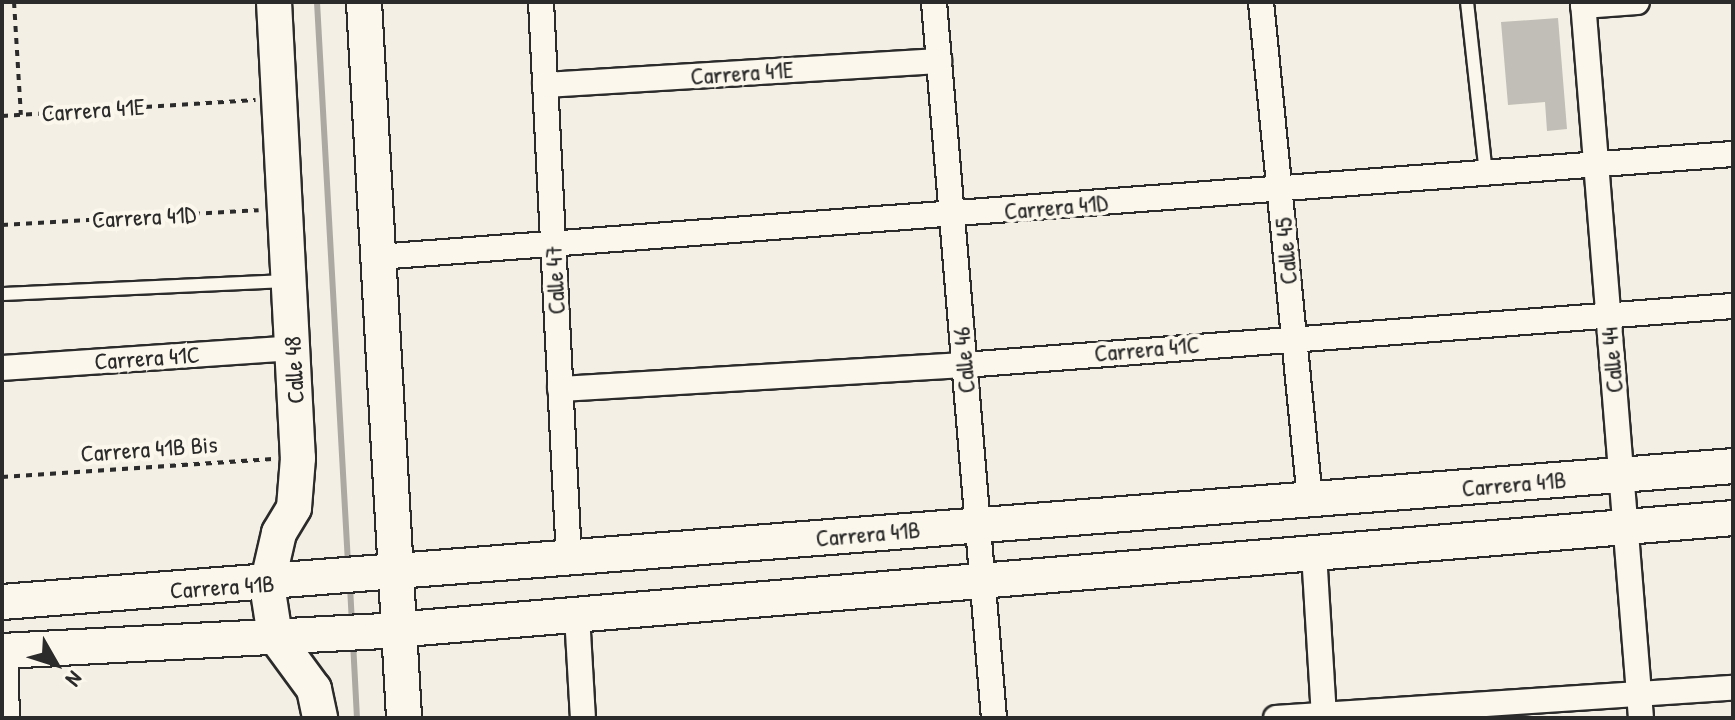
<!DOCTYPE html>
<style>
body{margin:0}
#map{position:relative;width:1735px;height:720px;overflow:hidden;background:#f3efe4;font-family:"Patrick Hand",sans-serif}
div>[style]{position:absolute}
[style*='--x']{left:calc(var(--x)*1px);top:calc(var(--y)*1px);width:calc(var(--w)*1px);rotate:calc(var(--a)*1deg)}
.stream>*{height:6px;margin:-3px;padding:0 3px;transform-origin:3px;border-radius:3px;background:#aca9a2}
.building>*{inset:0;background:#c0beb6}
.path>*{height:4px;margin-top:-2px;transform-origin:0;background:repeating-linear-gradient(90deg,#2b2b2b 0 6px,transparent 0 12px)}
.roads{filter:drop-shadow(2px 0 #2b2b2b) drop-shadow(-2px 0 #2b2b2b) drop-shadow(0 2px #2b2b2b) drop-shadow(0 -2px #2b2b2b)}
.lane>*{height:12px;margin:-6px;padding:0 6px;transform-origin:6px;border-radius:6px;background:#fbf7ec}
.street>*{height:24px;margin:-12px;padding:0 12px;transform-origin:12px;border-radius:12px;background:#fbf7ec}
.secondary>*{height:34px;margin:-17px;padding:0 17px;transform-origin:17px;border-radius:17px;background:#fbf7ec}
span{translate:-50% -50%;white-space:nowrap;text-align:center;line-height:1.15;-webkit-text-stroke:8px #fbf7ec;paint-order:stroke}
.street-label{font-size:24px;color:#2b2b2b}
.frame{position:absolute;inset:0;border:4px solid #2b2b2b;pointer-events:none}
.north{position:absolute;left:16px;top:624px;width:80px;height:80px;-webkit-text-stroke:6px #fbf7ec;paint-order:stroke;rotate:129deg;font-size:22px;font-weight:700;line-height:32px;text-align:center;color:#2b2b2b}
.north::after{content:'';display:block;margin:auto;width:28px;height:36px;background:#2b2b2b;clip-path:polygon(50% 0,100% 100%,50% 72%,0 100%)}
</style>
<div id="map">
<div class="stream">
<div style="--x:317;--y:2;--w:562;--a:86.84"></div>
<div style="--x:350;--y:586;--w:37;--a:87"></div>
<div style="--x:353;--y:642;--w:76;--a:87"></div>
</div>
<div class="building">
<div style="clip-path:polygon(1558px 18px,1567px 129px,1547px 131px,1545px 102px,1508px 105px,1501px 22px)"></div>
</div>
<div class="path">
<div style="--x:14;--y:2;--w:113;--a:86.5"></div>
<div style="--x:2;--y:116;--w:254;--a:-3.6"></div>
<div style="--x:2;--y:225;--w:257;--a:-3.3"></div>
<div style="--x:2;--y:477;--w:271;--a:-3.8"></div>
</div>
<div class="roads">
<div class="lane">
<div style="--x:1467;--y:2;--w:173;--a:83.7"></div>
<div style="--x:2;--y:294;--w:284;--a:-2.6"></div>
</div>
<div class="street">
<div style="--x:541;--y:2;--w:557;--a:87.12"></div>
<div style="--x:934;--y:2;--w:719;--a:85.21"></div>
<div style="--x:1261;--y:2;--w:500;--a:84.38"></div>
<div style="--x:1583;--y:2;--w:718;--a:85.37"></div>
<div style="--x:1583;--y:6;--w:54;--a:-4.2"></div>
<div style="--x:545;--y:85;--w:395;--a:-3.5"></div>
<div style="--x:378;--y:257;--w:1359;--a:-4.35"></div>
<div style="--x:2;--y:368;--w:291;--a:-3.9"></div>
<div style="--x:560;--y:389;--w:405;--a:-3.4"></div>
<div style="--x:964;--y:365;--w:771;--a:-4.39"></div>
<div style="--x:1314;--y:553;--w:165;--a:86.5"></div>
<div style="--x:577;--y:615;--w:103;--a:86.7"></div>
<div style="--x:5;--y:650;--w:68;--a:88.3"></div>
<div style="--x:1276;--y:718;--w:458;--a:-3.8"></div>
</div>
<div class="secondary">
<div style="--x:274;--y:2;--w:457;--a:87"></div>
<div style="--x:298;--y:458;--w:50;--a:94.6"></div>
<div style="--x:294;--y:508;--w:29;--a:121"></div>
<div style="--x:279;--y:533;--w:53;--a:103"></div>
<div style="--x:267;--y:585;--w:52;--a:81.1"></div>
<div style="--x:275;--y:636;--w:66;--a:53.7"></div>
<div style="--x:314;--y:689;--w:30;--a:78"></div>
<div style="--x:364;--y:2;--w:717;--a:86.8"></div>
<div style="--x:2;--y:602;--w:1736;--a:-4.49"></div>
<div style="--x:2;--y:651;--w:381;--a:-3"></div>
<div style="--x:382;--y:631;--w:1356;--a:-4.78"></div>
</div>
</div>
<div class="street-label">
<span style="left:742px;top:73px;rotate:-4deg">Carrera 41E</span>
<span style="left:93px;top:110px;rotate:-4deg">Carrera 41E</span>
<span style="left:1056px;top:207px;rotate:-5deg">Carrera 41D</span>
<span style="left:144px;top:217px;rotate:-3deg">Carrera 41D</span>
<span style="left:1286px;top:251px;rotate:-95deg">Calle 45</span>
<span style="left:555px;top:280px;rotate:-93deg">Calle 47</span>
<span style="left:1147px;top:349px;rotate:-5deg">Carrera 41C</span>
<span style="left:147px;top:358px;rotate:-4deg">Carrera 41C</span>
<span style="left:964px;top:360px;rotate:-95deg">Calle 46</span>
<span style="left:1612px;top:360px;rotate:-95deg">Calle 44</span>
<span style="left:294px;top:370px;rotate:-93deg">Calle 48</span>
<span style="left:149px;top:449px;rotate:-4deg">Carrera 41B Bis</span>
<span style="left:1514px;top:484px;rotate:-5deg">Carrera 41B</span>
<span style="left:868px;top:534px;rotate:-5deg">Carrera 41B</span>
<span style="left:222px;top:587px;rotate:-4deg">Carrera 41B</span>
</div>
<div class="frame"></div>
<div class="north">N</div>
</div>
